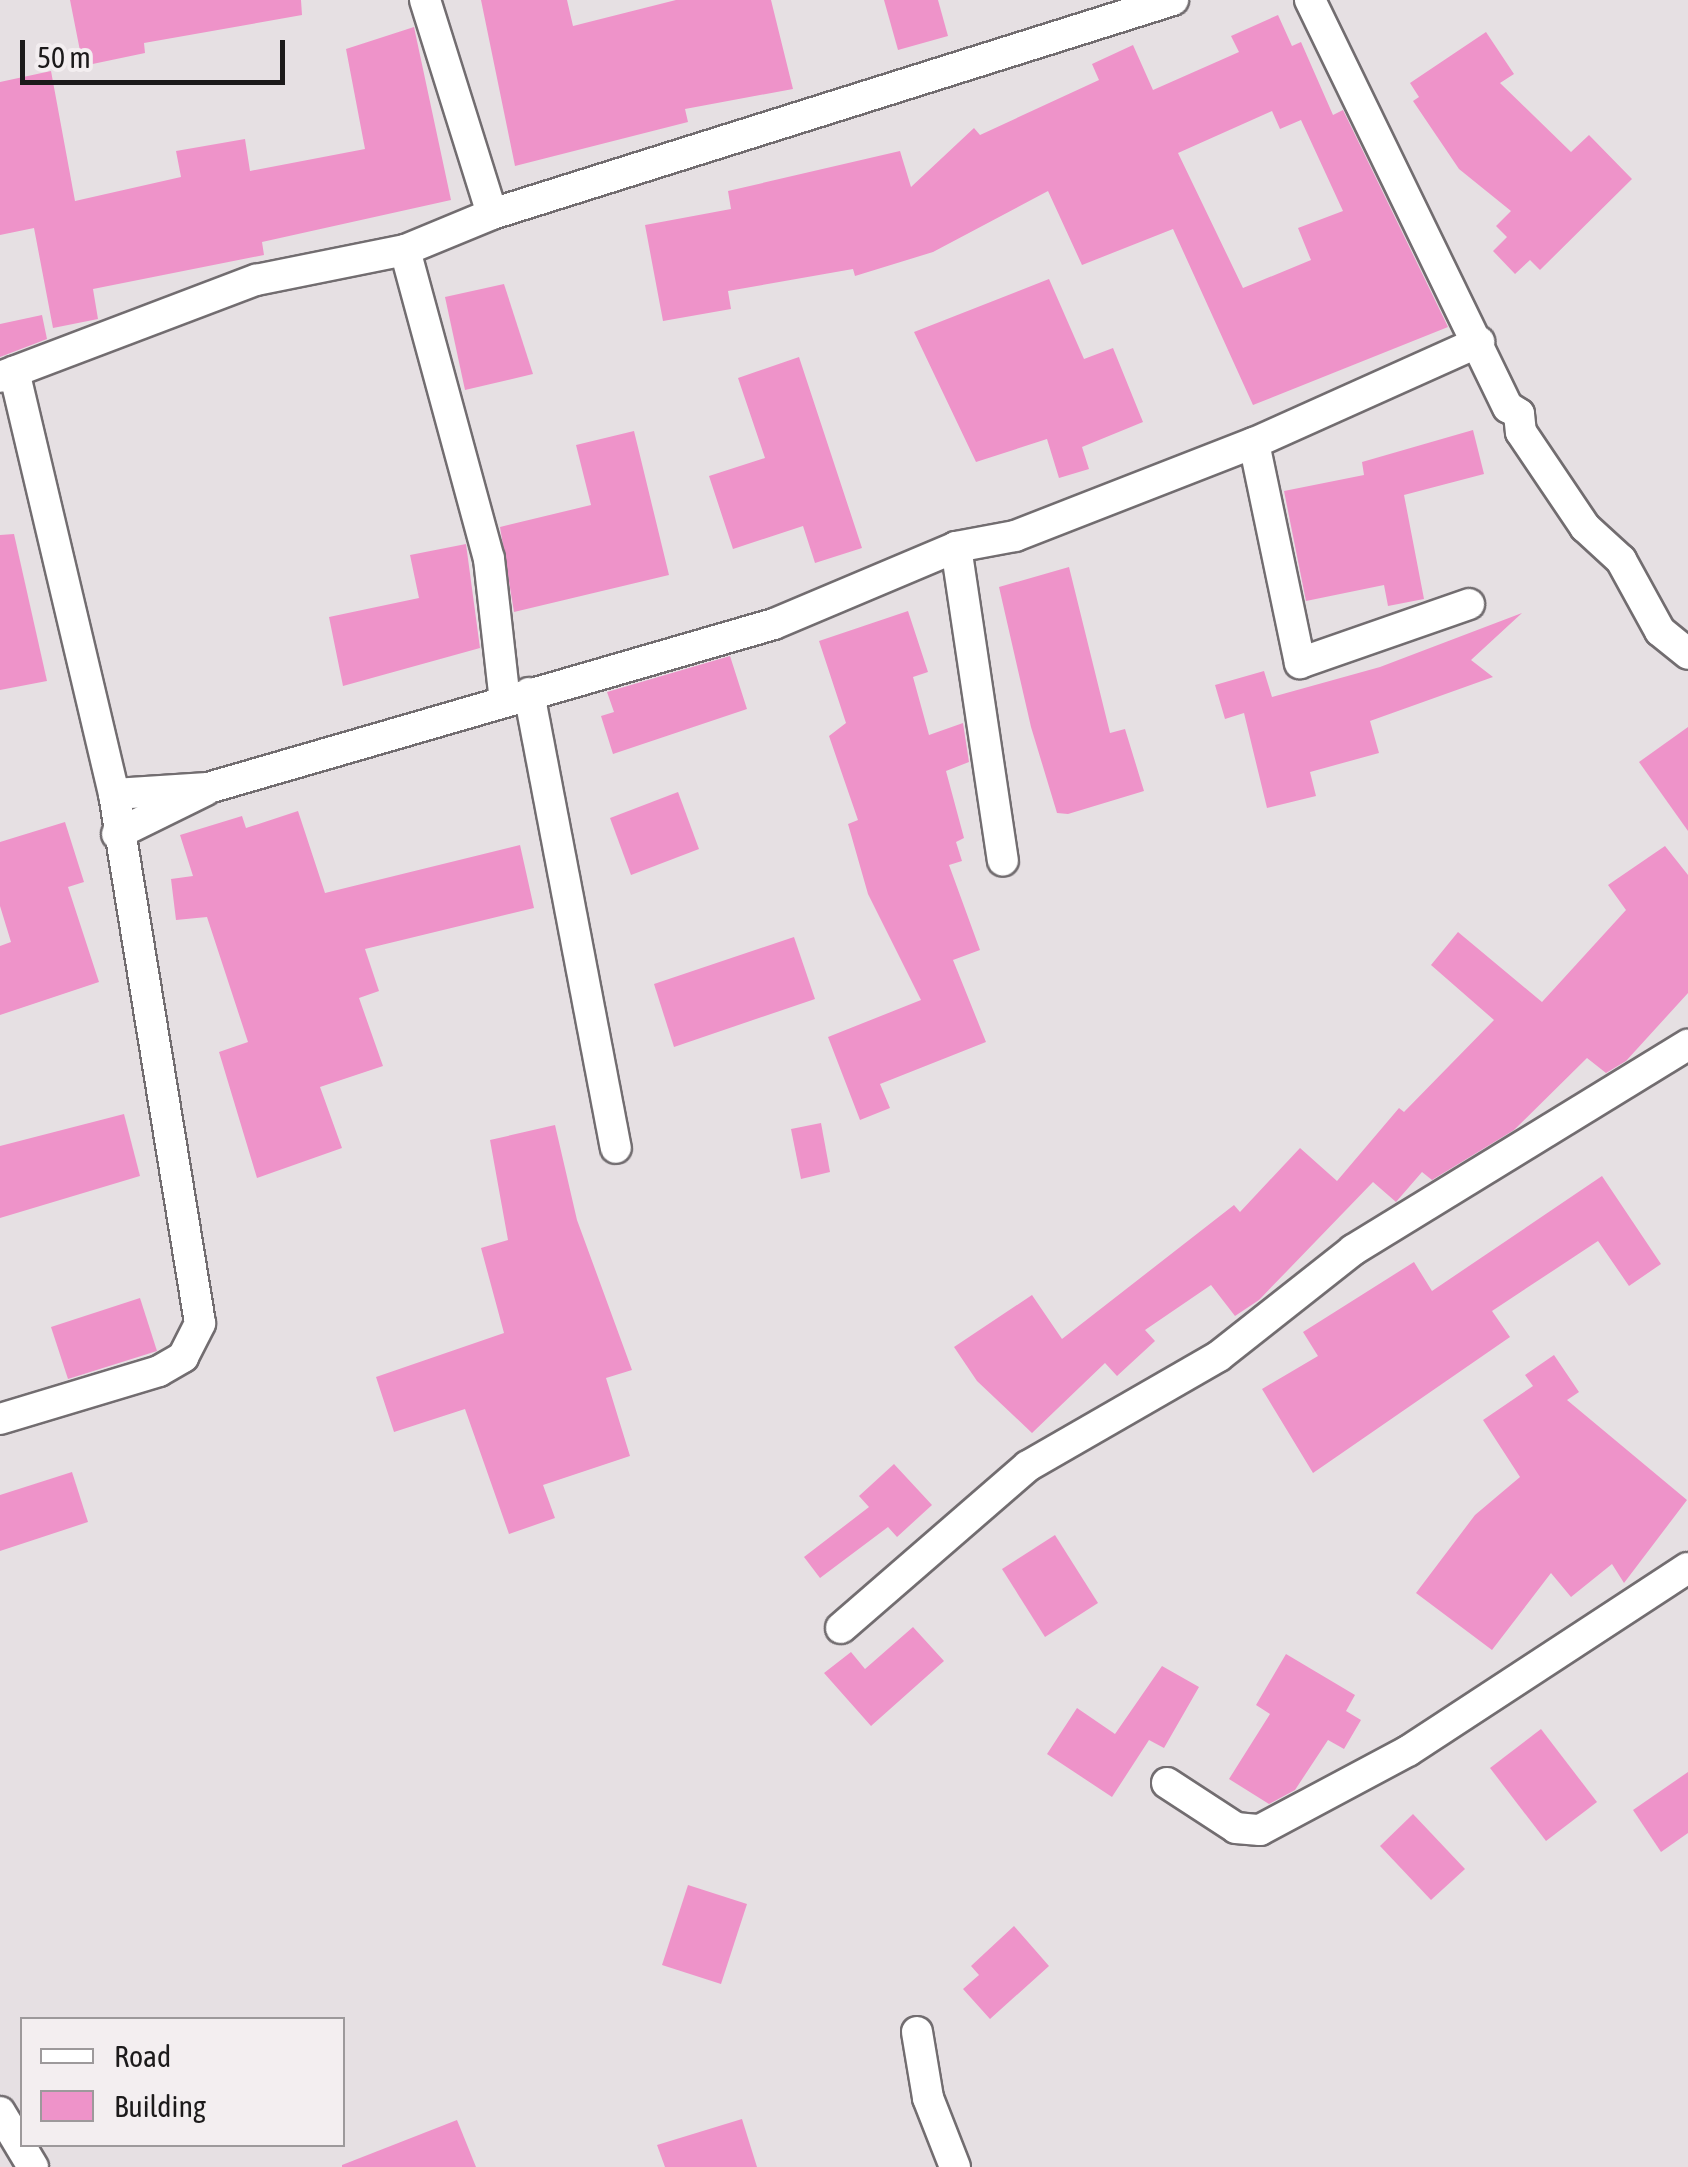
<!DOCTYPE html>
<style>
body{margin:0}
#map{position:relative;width:1688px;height:2167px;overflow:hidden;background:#e6e0e3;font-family:"Asap Condensed",sans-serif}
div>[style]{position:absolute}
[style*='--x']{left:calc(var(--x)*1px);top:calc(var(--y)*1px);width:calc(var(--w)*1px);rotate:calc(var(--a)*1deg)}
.building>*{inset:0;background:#ee93c9}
.roads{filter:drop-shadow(2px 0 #726d70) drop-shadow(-2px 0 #726d70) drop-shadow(0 2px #726d70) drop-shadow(0 -2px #726d70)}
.minor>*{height:30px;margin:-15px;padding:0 15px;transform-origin:15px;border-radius:15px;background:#fff}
span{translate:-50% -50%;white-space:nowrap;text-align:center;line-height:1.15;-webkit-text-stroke:10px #f3eef0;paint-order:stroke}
.legend{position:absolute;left:20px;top:2017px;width:325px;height:130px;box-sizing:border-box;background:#f3eef0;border:2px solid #9d999b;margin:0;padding:12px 18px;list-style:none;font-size:30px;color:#1c1a1b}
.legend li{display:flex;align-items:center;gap:20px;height:50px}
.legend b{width:50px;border:2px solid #9d999b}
.scale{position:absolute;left:20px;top:40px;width:265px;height:45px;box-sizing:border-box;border:5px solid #1c1a1b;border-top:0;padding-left:12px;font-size:30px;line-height:35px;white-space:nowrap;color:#1c1a1b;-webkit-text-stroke:8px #f3eef0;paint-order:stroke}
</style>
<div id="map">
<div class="building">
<div style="clip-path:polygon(70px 0,301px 0,302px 15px,144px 43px,145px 53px,83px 66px)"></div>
<div style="clip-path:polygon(481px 0,567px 0,573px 26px,676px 0,771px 0,793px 89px,685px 109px,688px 122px,515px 166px)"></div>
<div style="clip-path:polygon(884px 0,938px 0,948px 36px,898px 50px)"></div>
<div style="clip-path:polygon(evenodd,1278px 15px,1292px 46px,1301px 42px,1333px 115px,1343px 110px,1448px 327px,1253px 405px,1173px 229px,1082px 265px,1048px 191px,933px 252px,855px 276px,853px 269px,728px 291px,731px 309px,663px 321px,645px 225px,731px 209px,728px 191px,900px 151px,911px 187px,974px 128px,980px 135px,1099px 80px,1092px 64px,1133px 45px,1153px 90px,1239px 52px,1231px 36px,1278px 15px,1272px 111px,1280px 129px,1301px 120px,1343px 211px,1298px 228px,1311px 260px,1243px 288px,1178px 153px,1272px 111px)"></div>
<div style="clip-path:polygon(414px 27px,451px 200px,262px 242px,264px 255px,93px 289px,98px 319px,53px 328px,34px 228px,0 235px,0 82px,51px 71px,75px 201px,181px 177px,176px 151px,245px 139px,250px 171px,365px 149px,346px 49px)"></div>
<div style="clip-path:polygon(1486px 32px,1514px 74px,1500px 83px,1571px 152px,1589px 135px,1632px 179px,1540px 270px,1530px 260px,1515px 274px,1493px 251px,1507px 237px,1496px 226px,1511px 211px,1459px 169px,1413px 101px,1419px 97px,1410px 83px)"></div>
<div style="clip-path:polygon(1049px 279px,1084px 359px,1113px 348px,1143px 422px,1082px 447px,1089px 469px,1059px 478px,1047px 439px,976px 462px,914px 332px)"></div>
<div style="clip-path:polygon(504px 284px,533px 374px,465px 390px,445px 297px)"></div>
<div style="clip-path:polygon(42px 315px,47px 339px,0 357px,0 324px)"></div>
<div style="clip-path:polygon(799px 357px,862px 548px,815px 563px,803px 526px,733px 549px,709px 476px,765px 458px,738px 378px)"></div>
<div style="clip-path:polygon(1473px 430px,1484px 474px,1404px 495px,1424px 599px,1388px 606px,1384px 585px,1306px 601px,1284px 491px,1364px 475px,1362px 462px)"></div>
<div style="clip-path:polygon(634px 431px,669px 575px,514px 612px,500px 527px,591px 505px,576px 445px)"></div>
<div style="clip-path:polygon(14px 534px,47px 681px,0 690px,0 535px)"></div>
<div style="clip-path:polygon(466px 544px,480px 648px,343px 686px,329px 617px,419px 598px,410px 555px)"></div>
<div style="clip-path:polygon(1069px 567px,1110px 733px,1125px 729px,1144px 791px,1068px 814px,1057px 813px,1031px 727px,999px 587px)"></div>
<div style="clip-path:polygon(908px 611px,928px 672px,913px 677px,929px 735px,963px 723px,969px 762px,946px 771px,964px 838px,956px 842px,962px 861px,949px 865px,980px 950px,953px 960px,986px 1042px,880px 1084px,890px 1108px,860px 1120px,828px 1037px,921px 1000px,868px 894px,848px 824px,858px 820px,829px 736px,846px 723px,819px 641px)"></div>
<div style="clip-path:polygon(1522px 613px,1471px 660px,1493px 677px,1370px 721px,1379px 753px,1310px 772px,1316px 796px,1267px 808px,1244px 713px,1225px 719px,1215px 685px,1264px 671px,1272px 697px,1380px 667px)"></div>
<div style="clip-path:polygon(730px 656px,747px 709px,613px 754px,601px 716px,614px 712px,607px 692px)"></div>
<div style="clip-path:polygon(1688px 727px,1688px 831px,1639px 762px)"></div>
<div style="clip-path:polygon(678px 792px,699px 849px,631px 875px,610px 818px)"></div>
<div style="clip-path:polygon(298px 811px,325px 893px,520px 845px,534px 908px,365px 949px,379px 991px,359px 998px,383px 1066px,320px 1087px,342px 1148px,257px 1178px,219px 1052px,248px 1042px,207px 917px,176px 920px,171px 879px,193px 876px,180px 835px,242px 816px,246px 828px)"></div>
<div style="clip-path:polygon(65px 822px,84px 882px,68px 887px,99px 982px,0 1015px,0 946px,11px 942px,0 906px,0 842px)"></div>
<div style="clip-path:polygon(1665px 846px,1688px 875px,1688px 993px,1626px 1061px,1606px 1073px,1587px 1058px,1514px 1130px,1432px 1180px,1422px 1172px,1396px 1202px,1373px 1182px,1259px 1300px,1235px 1316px,1211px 1285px,1145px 1330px,1155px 1341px,1117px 1376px,1105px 1363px,1032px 1433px,977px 1381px,954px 1347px,1032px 1295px,1062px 1339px,1234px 1205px,1240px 1212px,1300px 1148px,1337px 1181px,1399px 1108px,1404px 1112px,1494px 1020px,1431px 965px,1458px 932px,1542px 1002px,1626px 910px,1608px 885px)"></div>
<div style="clip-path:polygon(794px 937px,815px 999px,674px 1047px,654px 984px)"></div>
<div style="clip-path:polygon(124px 1114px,140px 1176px,0 1218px,0 1146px)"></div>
<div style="clip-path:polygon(821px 1123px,830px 1172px,801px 1179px,791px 1129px)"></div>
<div style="clip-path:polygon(555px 1125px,577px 1220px,632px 1370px,606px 1378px,630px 1456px,543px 1485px,555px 1518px,509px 1534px,465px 1409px,394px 1432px,376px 1377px,504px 1333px,481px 1248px,508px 1240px,490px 1140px)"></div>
<div style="clip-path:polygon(1602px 1176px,1661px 1264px,1629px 1286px,1598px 1241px,1492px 1311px,1510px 1337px,1313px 1473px,1262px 1389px,1318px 1356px,1303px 1332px,1414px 1262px,1432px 1291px)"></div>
<div style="clip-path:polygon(140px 1298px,157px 1351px,68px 1379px,51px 1327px)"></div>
<div style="clip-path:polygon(1554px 1355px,1579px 1392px,1567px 1400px,1687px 1500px,1624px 1583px,1612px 1564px,1571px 1597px,1551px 1573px,1492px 1650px,1416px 1593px,1475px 1515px,1520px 1477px,1483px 1420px,1533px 1386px,1525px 1375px)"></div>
<div style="clip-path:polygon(894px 1464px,932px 1505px,897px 1537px,888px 1527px,820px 1578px,804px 1557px,869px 1507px,859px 1496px)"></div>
<div style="clip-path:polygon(72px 1472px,88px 1522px,0 1551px,0 1495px)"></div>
<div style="clip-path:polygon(1055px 1535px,1098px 1603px,1045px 1637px,1002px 1569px)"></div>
<div style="clip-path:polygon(913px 1627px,944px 1661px,871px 1726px,824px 1673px,851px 1652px,865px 1669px)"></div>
<div style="clip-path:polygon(1286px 1654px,1355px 1695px,1346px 1711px,1361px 1720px,1344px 1749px,1328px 1740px,1295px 1790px,1269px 1804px,1229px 1779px,1270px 1714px,1256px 1705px)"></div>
<div style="clip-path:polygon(1162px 1666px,1199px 1687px,1164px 1748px,1149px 1740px,1112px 1797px,1047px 1754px,1077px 1708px,1115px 1734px)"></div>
<div style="clip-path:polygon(1541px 1729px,1597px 1802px,1546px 1841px,1490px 1768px)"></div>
<div style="clip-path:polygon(1688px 1772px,1688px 1833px,1661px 1852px,1633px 1810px)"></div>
<div style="clip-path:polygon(1413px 1814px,1465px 1869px,1431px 1900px,1380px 1846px)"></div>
<div style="clip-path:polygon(688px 1885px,747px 1904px,721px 1984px,662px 1965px)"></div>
<div style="clip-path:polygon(1014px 1926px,1049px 1966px,990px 2019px,963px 1989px,979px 1975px,971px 1966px)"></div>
<div style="clip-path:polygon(742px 2119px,757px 2167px,665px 2167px,657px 2145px)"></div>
<div style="clip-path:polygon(457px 2120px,476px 2167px,342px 2167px,342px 2165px)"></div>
</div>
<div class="roads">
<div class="minor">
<div style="--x:425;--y:0;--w:224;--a:72.6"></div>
<div style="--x:1310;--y:0;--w:453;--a:64.1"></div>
<div style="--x:1508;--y:407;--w:13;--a:32"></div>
<div style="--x:1519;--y:414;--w:18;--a:84"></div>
<div style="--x:1521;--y:432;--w:115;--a:56"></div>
<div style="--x:1585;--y:527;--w:49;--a:42.5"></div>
<div style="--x:1621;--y:560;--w:81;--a:61.2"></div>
<div style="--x:1660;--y:631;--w:36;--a:39"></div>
<div style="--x:405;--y:250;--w:320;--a:74.8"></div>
<div style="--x:489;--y:559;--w:143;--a:83.6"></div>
<div style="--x:0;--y:377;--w:274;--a:-20.8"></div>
<div style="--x:256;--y:280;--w:152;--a:-11.4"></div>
<div style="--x:405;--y:250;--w:94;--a:-22.5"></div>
<div style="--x:492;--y:214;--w:714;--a:-17.45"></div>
<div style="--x:1254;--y:443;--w:225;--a:78.2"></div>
<div style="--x:1300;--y:663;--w:179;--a:-19.2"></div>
<div style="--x:956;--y:547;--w:317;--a:81.5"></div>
<div style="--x:529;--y:693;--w:463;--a:79.2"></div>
<div style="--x:114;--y:794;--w:94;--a:-3.7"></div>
<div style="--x:208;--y:788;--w:589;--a:-16.16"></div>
<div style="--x:774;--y:624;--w:198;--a:-22.9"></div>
<div style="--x:956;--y:547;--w:60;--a:-10.6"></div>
<div style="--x:1015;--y:536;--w:256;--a:-21.3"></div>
<div style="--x:1254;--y:443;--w:247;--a:-24.2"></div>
<div style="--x:117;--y:834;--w:99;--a:-26.3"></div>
<div style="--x:0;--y:1419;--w:166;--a:-16.8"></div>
<div style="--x:159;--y:1371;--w:28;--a:-30"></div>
<div style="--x:183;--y:1357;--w:38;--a:-63"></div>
<div style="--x:200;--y:1323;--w:536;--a:-99.23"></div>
<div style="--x:114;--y:794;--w:434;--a:-103.3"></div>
<div style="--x:841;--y:1628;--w:247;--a:-40.9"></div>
<div style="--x:1028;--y:1466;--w:220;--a:-29.9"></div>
<div style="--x:1219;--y:1356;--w:171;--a:-38.3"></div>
<div style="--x:1353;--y:1250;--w:393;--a:-31.5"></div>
<div style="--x:1167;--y:1783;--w:82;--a:33.1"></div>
<div style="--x:1236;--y:1828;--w:24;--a:5"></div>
<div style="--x:1260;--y:1830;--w:168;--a:-28.1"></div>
<div style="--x:1408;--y:1751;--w:334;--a:-33.2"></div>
<div style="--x:917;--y:2032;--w:67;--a:80.5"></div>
<div style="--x:928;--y:2098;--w:74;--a:68.6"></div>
<div style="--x:0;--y:2112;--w:64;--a:59"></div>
</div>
</div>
<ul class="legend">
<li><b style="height:12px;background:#fff"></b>Road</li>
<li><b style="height:28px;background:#ee93c9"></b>Building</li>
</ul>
<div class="scale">50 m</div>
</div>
